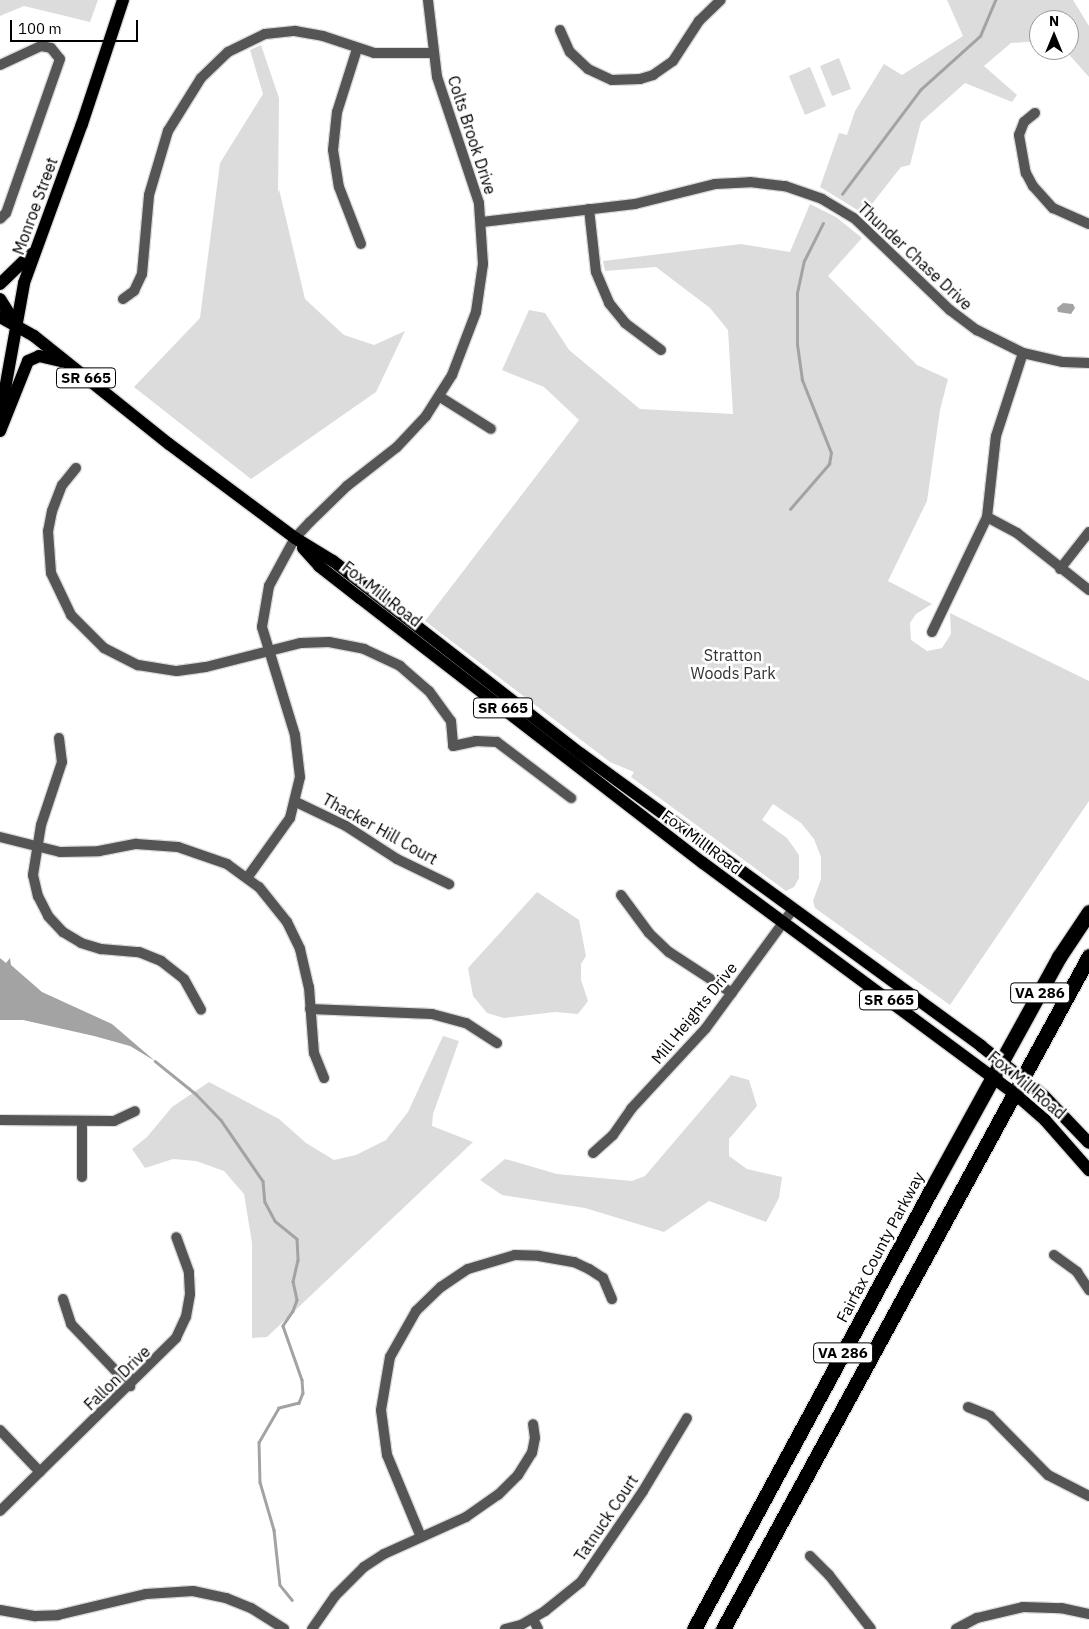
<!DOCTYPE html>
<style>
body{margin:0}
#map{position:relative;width:1089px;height:1629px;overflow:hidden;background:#fff;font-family:"IBM Plex Sans",sans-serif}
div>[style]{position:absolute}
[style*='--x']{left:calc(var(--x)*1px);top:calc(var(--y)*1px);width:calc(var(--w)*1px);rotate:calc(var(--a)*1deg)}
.green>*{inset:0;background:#dcdcdc}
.water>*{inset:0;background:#a3a3a3}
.stream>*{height:2.5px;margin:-1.25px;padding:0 1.25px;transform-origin:1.25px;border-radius:1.25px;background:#a3a3a3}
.roads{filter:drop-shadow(1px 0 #dbdbdb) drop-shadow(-1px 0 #dbdbdb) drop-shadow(0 1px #dbdbdb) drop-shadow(0 -1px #dbdbdb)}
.minor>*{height:10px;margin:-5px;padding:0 5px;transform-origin:5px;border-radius:5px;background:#555}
.major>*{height:12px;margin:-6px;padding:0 6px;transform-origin:6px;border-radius:6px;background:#000}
.highway>*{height:15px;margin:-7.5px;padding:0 7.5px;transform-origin:7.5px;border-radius:7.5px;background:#000}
span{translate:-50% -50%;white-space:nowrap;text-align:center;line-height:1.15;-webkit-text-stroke:5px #fff;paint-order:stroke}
.shield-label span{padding:1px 4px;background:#fff;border:1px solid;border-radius:4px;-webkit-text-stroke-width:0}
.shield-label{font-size:15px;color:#000;font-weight:700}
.street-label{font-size:16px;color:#000}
.park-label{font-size:16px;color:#333}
.north{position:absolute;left:1029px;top:10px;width:50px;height:50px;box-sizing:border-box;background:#fff;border:1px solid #999;border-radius:50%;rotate:0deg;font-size:14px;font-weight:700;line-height:20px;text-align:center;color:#000}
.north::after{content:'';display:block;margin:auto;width:18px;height:22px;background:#000;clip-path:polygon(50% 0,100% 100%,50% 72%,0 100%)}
.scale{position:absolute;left:10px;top:20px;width:128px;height:22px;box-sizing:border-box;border:2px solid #000;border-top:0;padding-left:6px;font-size:15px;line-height:18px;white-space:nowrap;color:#000;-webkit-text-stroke:4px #fff;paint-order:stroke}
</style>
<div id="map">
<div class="green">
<div style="clip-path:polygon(0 0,98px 0,90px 22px,24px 6px,0 16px)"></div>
<div style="clip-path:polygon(947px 0,1073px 0,1089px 26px,1089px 77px,1065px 50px,1069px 50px,1069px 20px,1039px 20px,1039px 41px,1011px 43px,984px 66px,1017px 95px,1012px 102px,965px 83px,921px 122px,910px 165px,901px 167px,864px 214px,820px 187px,839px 133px,847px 135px,855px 111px,884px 64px,902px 75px,963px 36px)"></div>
<div style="clip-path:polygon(261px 45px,279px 98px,278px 194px,279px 189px,305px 299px,344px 335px,374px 345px,405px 331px,376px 392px,251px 479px,134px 387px,200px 318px,220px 163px,263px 94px,250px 50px)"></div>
<div style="clip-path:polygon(839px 58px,851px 89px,832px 96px,820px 66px)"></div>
<div style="clip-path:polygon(810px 67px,826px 106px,805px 115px,789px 76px)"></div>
<div style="clip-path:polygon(810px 204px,836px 217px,862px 238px,828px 276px,917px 365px,948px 379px,940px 410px,927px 501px,888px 581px,932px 604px,916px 614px,910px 623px,911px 640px,927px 651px,942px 648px,951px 634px,950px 613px,1089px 681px,1089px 801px,950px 1005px,815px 908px,813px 901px,821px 879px,821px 857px,814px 839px,801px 823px,773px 804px,762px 820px,787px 838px,799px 855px,799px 878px,794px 887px,786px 891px,631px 777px,634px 772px,610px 762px,425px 621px,579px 420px,544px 387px,502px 370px,529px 310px,545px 313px,569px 350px,640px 409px,733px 414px,728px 330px,710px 308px,656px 267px,605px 271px,603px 261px,741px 244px,790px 252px)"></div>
<div style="clip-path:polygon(537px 892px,579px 920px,586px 956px,581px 964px,581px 980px,588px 1001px,578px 1014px,555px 1012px,504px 1018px,487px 1013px,473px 996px,468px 968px)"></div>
<div style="clip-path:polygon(443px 1036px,459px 1041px,433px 1114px,432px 1126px,473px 1142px,267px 1337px,252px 1338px,252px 1243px,244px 1194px,224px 1171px,196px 1161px,173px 1159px,145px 1168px,132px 1149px,147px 1137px,172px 1107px,209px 1082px,279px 1119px,306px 1143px,334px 1160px,356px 1155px,386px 1140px,408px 1112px)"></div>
<div style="clip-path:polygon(731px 1075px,749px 1080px,757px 1106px,729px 1139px,729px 1156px,747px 1169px,782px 1177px,779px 1198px,766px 1222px,709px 1201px,664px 1232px,585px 1208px,502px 1195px,480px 1180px,505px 1159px,557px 1174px,632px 1181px,645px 1176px)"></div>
</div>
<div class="water">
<div style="clip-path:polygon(1063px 303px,1073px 304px,1075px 308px,1071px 314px,1058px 312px,1057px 308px)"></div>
<div style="clip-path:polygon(0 958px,6px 963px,10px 958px,11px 965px,42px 992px,112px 1024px,155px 1061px,130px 1046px,94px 1036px,23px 1020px,0 1020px)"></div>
</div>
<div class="stream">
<div style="--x:842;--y:194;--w:130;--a:-53.1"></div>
<div style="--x:920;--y:90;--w:81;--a:-42"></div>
<div style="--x:980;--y:36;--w:39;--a:-67"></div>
<div style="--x:790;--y:509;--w:60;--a:-49.1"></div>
<div style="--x:829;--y:464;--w:11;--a:-80"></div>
<div style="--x:831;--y:453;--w:79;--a:-111.7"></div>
<div style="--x:802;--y:380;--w:36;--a:-98"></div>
<div style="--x:797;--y:344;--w:51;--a:-90"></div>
<div style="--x:797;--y:293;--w:33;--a:-78"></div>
<div style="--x:804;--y:261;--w:42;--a:-63.4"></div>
<div style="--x:155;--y:1061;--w:53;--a:38.8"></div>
<div style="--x:196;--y:1094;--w:36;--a:46"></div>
<div style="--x:221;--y:1120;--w:74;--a:55.5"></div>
<div style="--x:263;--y:1181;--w:21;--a:85"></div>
<div style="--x:265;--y:1202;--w:21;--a:62"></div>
<div style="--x:275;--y:1221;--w:28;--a:39"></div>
<div style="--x:297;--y:1239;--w:21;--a:87"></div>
<div style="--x:298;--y:1260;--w:22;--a:103"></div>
<div style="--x:293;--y:1281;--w:19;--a:78"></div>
<div style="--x:297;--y:1300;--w:12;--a:110"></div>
<div style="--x:293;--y:1311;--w:18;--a:124"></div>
<div style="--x:283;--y:1326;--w:57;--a:70.6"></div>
<div style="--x:302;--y:1380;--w:13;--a:86"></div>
<div style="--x:303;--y:1393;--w:11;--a:112"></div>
<div style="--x:299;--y:1403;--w:21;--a:166"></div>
<div style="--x:279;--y:1408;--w:39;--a:120"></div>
<div style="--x:259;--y:1442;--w:40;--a:88.6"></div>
<div style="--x:260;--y:1482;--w:50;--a:73.7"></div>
<div style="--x:274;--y:1530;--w:55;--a:83.8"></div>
<div style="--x:280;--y:1585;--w:19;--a:51"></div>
</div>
<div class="roads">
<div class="minor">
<div style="--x:560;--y:30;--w:24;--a:66"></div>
<div style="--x:570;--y:52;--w:25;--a:43"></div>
<div style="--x:588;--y:69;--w:26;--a:25"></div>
<div style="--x:612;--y:80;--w:28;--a:-2"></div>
<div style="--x:640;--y:79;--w:14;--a:-17"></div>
<div style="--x:653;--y:75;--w:24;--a:-35"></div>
<div style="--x:673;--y:61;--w:48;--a:-57"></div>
<div style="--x:699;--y:21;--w:30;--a:-44"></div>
<div style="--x:357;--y:49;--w:66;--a:107.6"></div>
<div style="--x:337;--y:112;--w:38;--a:96"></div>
<div style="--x:333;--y:150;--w:37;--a:81"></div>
<div style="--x:339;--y:187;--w:61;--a:68.9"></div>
<div style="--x:0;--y:65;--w:45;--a:-24.9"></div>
<div style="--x:41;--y:46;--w:10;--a:11"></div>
<div style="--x:51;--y:48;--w:14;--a:51"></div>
<div style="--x:60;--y:59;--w:163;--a:109.3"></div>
<div style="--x:6;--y:213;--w:8;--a:135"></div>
<div style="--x:1035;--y:113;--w:14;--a:141"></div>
<div style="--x:1024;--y:122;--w:14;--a:111"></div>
<div style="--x:1019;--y:135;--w:39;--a:80"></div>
<div style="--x:1026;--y:173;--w:15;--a:62"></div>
<div style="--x:1033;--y:186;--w:30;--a:48"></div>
<div style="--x:1053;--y:208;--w:39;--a:24"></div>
<div style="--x:589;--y:209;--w:63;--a:83.7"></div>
<div style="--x:596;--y:272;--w:34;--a:67"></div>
<div style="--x:609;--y:303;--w:26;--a:51"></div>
<div style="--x:625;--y:323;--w:45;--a:36.9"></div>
<div style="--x:482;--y:222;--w:154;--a:-6.7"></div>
<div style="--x:635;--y:204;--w:82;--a:-14"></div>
<div style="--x:715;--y:184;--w:35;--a:-3"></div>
<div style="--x:750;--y:182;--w:35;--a:7"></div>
<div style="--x:785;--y:186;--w:39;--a:19"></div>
<div style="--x:822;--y:199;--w:37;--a:31"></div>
<div style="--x:854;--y:218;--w:133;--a:43.8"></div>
<div style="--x:950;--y:310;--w:34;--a:37"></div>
<div style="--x:977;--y:330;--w:51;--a:26.6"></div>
<div style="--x:1023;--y:353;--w:41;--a:12.7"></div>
<div style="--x:1063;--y:362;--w:26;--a:2"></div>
<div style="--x:123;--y:299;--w:14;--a:-36"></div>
<div style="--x:134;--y:291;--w:19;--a:-65"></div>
<div style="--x:142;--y:274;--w:79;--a:-84.9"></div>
<div style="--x:149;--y:195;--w:67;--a:-73.5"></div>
<div style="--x:168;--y:131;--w:62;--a:-58.1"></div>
<div style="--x:201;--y:78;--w:37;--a:-44"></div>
<div style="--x:228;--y:52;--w:41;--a:-25.9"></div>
<div style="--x:265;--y:34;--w:30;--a:-6"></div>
<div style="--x:295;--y:31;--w:28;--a:10"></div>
<div style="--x:323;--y:36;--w:54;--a:18.4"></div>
<div style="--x:374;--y:53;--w:59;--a:0"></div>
<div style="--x:440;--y:397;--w:60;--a:32.1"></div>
<div style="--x:76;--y:468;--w:22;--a:129"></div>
<div style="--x:62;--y:485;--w:28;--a:111"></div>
<div style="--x:52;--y:511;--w:20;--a:101"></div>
<div style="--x:48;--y:531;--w:42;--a:85.9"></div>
<div style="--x:51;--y:573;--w:47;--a:64.5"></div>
<div style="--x:71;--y:615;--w:47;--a:45"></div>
<div style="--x:104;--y:648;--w:38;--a:27"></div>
<div style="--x:138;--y:665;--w:39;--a:9"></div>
<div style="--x:177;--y:671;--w:29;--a:-8"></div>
<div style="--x:206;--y:667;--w:98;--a:-14.2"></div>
<div style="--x:301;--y:643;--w:28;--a:-2"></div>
<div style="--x:329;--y:642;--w:36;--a:11"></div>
<div style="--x:364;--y:649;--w:40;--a:25"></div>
<div style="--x:400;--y:666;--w:38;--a:41"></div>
<div style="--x:429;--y:691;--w:37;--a:54"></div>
<div style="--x:451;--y:721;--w:25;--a:85"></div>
<div style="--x:453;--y:746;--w:24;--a:-12"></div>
<div style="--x:476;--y:741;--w:21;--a:3"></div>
<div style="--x:497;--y:742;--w:93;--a:37.1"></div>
<div style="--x:987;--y:517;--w:34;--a:28"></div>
<div style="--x:1017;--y:533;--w:92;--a:38.4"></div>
<div style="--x:1060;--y:569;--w:47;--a:-51.9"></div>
<div style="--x:932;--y:632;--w:127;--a:-64.4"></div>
<div style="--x:987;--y:517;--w:81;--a:-83.7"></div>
<div style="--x:996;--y:436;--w:87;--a:-72"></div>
<div style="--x:59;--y:738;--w:24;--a:83"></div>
<div style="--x:62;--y:762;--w:66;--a:108.4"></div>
<div style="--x:41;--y:825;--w:51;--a:99.1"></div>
<div style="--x:33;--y:875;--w:22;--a:77"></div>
<div style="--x:38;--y:896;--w:22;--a:63"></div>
<div style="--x:48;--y:916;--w:22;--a:47"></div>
<div style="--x:63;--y:932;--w:21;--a:31"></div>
<div style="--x:81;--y:943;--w:21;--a:17"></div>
<div style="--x:101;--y:949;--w:38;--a:5"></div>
<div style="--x:139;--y:952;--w:24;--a:22"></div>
<div style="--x:161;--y:961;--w:29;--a:38"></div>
<div style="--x:184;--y:979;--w:35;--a:61"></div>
<div style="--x:296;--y:802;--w:55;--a:25.6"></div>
<div style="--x:346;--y:826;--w:61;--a:32.9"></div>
<div style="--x:397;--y:859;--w:58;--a:25.7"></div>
<div style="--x:0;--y:837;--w:62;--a:14"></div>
<div style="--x:60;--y:852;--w:39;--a:-1"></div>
<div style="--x:99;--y:851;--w:38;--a:-11"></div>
<div style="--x:136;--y:844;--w:42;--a:4.1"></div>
<div style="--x:178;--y:847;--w:52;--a:19.1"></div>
<div style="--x:227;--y:864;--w:39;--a:36"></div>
<div style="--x:259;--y:887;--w:45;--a:51.3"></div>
<div style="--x:287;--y:922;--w:30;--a:64"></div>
<div style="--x:300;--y:949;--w:39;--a:77"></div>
<div style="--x:309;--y:987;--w:66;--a:85.7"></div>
<div style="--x:314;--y:1053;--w:27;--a:68"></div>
<div style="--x:247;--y:878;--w:74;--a:-54.4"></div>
<div style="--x:290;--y:818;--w:42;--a:-76.3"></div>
<div style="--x:300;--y:777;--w:42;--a:-96.8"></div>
<div style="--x:295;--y:735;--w:113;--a:-107"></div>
<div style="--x:262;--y:627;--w:42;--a:-80.3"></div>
<div style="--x:269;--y:586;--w:55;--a:-61.6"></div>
<div style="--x:295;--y:538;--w:22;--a:-47"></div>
<div style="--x:310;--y:522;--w:52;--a:-44.2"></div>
<div style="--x:347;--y:486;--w:63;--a:-38"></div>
<div style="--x:397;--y:447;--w:42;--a:-46.9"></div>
<div style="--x:426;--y:416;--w:49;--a:-57.6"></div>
<div style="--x:452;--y:375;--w:67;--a:-69.1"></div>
<div style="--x:476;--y:312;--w:49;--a:-81.7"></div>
<div style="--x:483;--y:264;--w:61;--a:-93.8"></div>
<div style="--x:479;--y:203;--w:133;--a:-108.4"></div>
<div style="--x:437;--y:77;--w:78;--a:-96.7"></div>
<div style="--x:621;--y:895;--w:47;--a:53.6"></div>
<div style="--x:649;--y:933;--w:28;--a:44"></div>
<div style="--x:669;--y:952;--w:75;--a:33.1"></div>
<div style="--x:310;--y:1009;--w:122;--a:2.3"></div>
<div style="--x:432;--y:1014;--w:35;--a:15"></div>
<div style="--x:466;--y:1023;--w:37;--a:33"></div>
<div style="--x:0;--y:1120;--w:114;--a:0.5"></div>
<div style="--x:114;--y:1121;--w:23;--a:-25"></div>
<div style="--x:82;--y:1121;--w:56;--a:90"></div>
<div style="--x:593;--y:1153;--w:27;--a:-42"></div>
<div style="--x:613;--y:1135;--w:32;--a:-55"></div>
<div style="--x:631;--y:1109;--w:110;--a:-47.2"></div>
<div style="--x:706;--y:1028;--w:147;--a:-53.8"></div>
<div style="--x:1054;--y:1255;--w:29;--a:36"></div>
<div style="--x:1077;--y:1272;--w:22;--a:56"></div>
<div style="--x:63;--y:1299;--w:26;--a:72"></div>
<div style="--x:71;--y:1324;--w:86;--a:46.4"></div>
<div style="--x:968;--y:1407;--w:24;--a:22"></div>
<div style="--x:990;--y:1416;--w:83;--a:45.5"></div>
<div style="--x:1048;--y:1475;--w:46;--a:27.1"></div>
<div style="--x:0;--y:1430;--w:58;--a:46.4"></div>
<div style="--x:0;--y:1511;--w:247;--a:-44.5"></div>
<div style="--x:176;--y:1338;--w:23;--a:-65"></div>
<div style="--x:186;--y:1317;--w:23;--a:-80"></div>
<div style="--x:190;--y:1294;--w:22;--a:-93"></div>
<div style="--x:189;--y:1272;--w:37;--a:-110"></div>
<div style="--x:421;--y:1537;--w:89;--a:-112.5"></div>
<div style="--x:387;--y:1455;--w:45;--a:-97.6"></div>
<div style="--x:381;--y:1410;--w:54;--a:-80.4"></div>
<div style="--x:390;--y:1357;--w:53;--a:-60.5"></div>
<div style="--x:416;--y:1311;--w:35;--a:-44"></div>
<div style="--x:441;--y:1287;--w:32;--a:-34"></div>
<div style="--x:468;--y:1269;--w:49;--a:-16.6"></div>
<div style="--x:515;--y:1255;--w:24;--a:2"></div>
<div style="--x:539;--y:1256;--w:36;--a:10"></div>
<div style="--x:574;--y:1262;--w:17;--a:25"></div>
<div style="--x:589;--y:1269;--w:17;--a:33"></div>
<div style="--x:603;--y:1278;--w:23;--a:67"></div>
<div style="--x:810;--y:1556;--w:27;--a:45"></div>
<div style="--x:829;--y:1575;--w:68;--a:52.1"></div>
<div style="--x:0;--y:1610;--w:36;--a:10"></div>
<div style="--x:35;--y:1616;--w:23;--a:-2"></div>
<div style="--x:58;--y:1615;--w:90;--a:-13.4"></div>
<div style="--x:146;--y:1594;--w:47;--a:-3.7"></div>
<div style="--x:193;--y:1591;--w:34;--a:12"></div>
<div style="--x:226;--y:1598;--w:27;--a:22"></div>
<div style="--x:251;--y:1608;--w:39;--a:32"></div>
<div style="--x:533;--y:1619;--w:11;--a:63"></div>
<div style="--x:312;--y:1629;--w:40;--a:-55.1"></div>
<div style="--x:335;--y:1596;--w:41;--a:-45"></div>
<div style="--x:364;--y:1567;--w:24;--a:-33"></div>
<div style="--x:384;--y:1554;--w:90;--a:-24.3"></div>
<div style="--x:466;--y:1517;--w:39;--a:-35"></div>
<div style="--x:498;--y:1495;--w:28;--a:-45"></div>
<div style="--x:518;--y:1475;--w:26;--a:-58"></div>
<div style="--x:532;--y:1453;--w:15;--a:-79"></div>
<div style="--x:535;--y:1438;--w:14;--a:-98"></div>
<div style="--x:505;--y:1629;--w:16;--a:-14"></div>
<div style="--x:521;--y:1625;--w:28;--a:-30"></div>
<div style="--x:545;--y:1611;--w:46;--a:-38.9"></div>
<div style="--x:581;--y:1582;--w:110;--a:-55.7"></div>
<div style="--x:643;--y:1491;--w:85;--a:-58.9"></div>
<div style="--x:956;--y:1629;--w:24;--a:-28"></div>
<div style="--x:977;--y:1618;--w:47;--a:-13.4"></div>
<div style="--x:1023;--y:1607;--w:38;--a:2"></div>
<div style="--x:1061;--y:1608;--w:29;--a:12"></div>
</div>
<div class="major">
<div style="--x:0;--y:284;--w:43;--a:-44.1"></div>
<div style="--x:0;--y:299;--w:28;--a:58"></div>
<div style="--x:0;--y:317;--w:39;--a:29"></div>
<div style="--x:34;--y:336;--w:173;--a:38.7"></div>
<div style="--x:169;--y:444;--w:157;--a:36.7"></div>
<div style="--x:295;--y:538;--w:44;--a:31.2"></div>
<div style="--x:333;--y:561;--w:314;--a:37.9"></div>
<div style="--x:581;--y:754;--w:495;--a:36.1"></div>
<div style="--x:981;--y:1046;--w:79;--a:38.3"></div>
<div style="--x:1043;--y:1095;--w:66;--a:46.2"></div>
<div style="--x:0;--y:417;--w:136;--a:-79.8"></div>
<div style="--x:24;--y:283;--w:169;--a:-70"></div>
<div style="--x:82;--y:124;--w:131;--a:-71.7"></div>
<div style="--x:0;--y:431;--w:75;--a:-68.2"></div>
<div style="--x:28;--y:361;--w:12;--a:-24"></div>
<div style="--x:39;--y:356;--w:23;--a:13"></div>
<div style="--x:303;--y:548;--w:24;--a:48"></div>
<div style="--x:319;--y:566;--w:52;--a:38"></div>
<div style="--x:360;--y:598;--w:433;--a:37.7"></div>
<div style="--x:703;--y:863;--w:385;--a:36.5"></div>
<div style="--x:1013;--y:1092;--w:43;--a:41.2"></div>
<div style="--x:1045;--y:1120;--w:67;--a:48.7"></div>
</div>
<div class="highway">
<div style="--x:694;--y:1629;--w:501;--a:-61.65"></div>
<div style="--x:932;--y:1188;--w:264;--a:-61.2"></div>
<div style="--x:1059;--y:957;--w:54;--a:-56.3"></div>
<div style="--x:723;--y:1629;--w:766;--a:-61.46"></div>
</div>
</div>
<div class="shield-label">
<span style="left:86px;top:378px">SR 665</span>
<span style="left:503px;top:708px">SR 665</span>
<span style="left:1040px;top:993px">VA 286</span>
<span style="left:889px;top:1000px">SR 665</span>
<span style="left:843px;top:1353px">VA 286</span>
</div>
<div class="street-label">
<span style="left:472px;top:135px;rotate:72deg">Colts Brook Drive</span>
<span style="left:35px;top:206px;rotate:-70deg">Monroe Street</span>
<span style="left:915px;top:256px;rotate:43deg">Thunder Chase Drive</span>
<span style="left:382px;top:594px;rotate:38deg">Fox Mill Road</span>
<span style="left:380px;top:829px;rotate:29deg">Thacker Hill Court</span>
<span style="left:702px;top:842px;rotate:37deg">Fox Mill Road</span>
<span style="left:694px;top:1013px;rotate:-51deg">Mill Heights Drive</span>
<span style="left:1027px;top:1085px;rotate:40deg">Fox Mill Road</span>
<span style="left:880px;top:1247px;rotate:-62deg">Fairfax County Parkway</span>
<span style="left:117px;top:1378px;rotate:-44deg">Fallon Drive</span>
<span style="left:606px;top:1518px;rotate:-56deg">Tatnuck Court</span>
</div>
<div class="park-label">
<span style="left:733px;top:664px">Stratton<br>Woods Park</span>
</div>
<div class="north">N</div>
<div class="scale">100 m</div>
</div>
